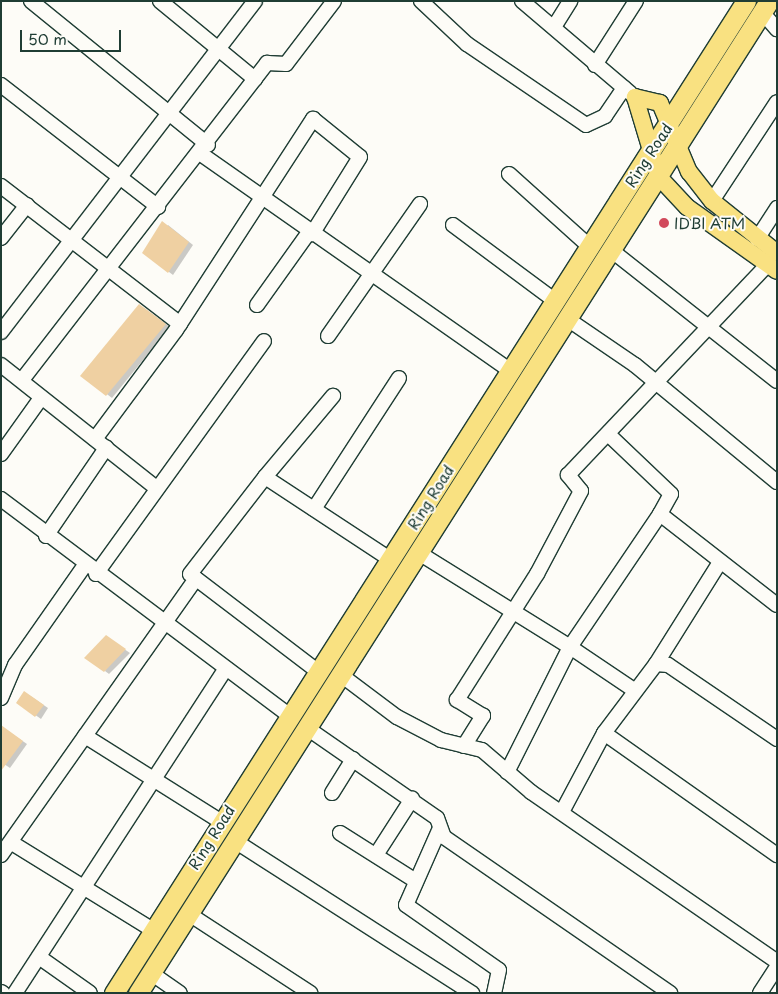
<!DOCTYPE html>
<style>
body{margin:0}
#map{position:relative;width:778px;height:994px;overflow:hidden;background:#fdfcf7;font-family:"Playpen Sans",sans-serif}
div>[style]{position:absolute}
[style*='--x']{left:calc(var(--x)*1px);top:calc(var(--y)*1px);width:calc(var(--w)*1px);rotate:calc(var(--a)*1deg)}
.shadow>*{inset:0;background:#0003}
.building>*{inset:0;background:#efd0a2}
.roads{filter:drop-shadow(1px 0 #1f3d34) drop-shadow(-1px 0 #1f3d34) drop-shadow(0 1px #1f3d34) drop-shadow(0 -1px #1f3d34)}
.minor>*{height:14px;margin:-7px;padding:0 7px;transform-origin:7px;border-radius:7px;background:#fdfcf7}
.major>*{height:16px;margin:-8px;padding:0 8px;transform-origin:8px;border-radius:8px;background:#f9e181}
.highway>*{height:19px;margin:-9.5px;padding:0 9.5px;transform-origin:9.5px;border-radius:9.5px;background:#f9e181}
.dots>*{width:14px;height:14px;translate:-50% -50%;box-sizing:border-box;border:2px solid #fdfcf7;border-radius:50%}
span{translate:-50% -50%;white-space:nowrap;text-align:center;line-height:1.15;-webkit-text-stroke:4px #fdfcf7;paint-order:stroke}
.street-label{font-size:15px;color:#1f3d34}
.poi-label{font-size:15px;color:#1f3d34}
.left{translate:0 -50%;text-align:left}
.frame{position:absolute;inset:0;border:2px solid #1f3d34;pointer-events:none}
.scale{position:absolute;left:20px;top:30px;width:101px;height:22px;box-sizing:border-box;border:2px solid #1f3d34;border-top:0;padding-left:6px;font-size:15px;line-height:18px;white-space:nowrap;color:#1f3d34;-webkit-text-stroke:4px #fdfcf7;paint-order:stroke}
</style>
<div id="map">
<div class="shadow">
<div style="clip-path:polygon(168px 225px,193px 245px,173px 275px,144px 253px)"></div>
<div style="clip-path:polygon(144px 308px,170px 327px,112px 398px,82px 375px)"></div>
<div style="clip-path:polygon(111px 640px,130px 653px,109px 674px,105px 671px)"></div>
<div style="clip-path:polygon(29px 695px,48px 708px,41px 719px,17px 702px)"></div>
<div style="clip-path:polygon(8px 731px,27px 744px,10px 768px,1px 762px)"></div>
</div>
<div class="building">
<div style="clip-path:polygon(162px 221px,189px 242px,168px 273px,142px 253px)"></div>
<div style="clip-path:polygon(139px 304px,166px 324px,106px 396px,80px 376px)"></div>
<div style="clip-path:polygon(106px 635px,126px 649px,104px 672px,84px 658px)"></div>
<div style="clip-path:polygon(24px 691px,44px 705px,35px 717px,16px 703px)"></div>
<div style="clip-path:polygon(1px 725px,23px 741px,1px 771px)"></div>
</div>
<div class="roads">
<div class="minor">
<div style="--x:31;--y:1;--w:228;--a:39.1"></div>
<div style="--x:160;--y:1;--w:123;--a:39.4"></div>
<div style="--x:421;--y:1;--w:63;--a:43.1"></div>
<div style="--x:467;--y:44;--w:144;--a:34.2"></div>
<div style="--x:586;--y:125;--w:21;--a:-25"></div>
<div style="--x:605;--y:116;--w:34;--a:-56"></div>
<div style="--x:522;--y:1;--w:142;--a:40.4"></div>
<div style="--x:762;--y:12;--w:23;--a:49"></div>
<div style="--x:554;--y:27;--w:31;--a:-58"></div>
<div style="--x:595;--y:65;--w:76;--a:-57.4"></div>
<div style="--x:1;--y:85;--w:199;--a:37.8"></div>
<div style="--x:201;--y:154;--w:376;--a:35"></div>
<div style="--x:509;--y:174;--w:108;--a:42"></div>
<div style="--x:1;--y:186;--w:226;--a:37.6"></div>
<div style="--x:712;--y:201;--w:118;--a:-56.7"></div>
<div style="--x:453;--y:225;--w:126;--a:36.6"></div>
<div style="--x:1;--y:238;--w:42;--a:-51.8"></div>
<div style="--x:757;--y:239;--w:37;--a:-57"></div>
<div style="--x:611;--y:250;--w:211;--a:38.3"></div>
<div style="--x:257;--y:305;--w:90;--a:-54.5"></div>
<div style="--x:566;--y:318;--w:83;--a:34.3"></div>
<div style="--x:635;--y:365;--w:184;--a:39.5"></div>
<div style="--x:1;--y:332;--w:417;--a:-52.5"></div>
<div style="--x:328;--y:336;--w:161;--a:-55.1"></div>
<div style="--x:1;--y:365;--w:196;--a:38.4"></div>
<div style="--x:22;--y:380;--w:401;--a:-52.3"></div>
<div style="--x:267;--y:63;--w:19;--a:3"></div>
<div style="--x:286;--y:64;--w:79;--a:-52.7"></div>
<div style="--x:608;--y:434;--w:87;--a:43.6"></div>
<div style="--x:671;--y:494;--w:23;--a:119"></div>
<div style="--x:95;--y:439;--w:136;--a:-53.4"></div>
<div style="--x:176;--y:330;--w:252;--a:-57"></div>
<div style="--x:313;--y:119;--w:60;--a:39"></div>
<div style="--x:360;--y:157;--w:91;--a:121.9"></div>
<div style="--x:1;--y:454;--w:69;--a:-54.5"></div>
<div style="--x:265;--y:477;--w:106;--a:-50"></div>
<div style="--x:1;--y:499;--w:360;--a:36.9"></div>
<div style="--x:314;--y:509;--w:156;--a:-57"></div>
<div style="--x:46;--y:536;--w:107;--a:-55.7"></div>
<div style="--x:419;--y:553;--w:178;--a:31.9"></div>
<div style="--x:570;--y:647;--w:140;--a:116.7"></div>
<div style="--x:96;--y:574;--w:287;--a:-54.2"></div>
<div style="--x:656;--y:664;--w:120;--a:-57.9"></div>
<div style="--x:316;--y:670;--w:158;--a:-142.7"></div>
<div style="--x:190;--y:574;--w:123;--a:-52.3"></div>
<div style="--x:265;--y:477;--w:149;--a:33.3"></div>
<div style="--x:341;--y:675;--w:70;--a:36.9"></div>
<div style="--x:397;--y:717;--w:50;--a:27.6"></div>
<div style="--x:441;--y:740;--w:42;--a:13.7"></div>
<div style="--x:482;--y:750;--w:65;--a:40.6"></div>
<div style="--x:531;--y:792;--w:299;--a:34.6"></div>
<div style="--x:634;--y:690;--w:77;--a:-146.1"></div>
<div style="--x:570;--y:647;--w:161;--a:-55.9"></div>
<div style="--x:660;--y:514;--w:148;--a:37.9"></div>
<div style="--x:1;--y:698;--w:36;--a:-67"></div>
<div style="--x:15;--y:665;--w:122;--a:-55"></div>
<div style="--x:307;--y:728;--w:158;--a:34.7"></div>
<div style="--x:437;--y:818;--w:20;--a:70"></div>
<div style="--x:444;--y:837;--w:275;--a:34.6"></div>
<div style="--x:85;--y:736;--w:160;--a:32.2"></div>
<div style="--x:777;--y:739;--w:132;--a:-145.8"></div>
<div style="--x:668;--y:665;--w:12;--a:-175"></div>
<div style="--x:656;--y:664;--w:86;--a:127"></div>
<div style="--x:604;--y:733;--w:212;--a:35.2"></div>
<div style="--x:464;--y:746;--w:36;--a:-58"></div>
<div style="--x:483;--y:716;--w:31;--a:-148"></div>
<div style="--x:457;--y:700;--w:149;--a:-57.6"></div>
<div style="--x:537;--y:574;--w:94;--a:-62.1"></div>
<div style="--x:581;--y:491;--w:21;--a:-129"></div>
<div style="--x:568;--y:475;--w:289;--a:-46.5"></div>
<div style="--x:332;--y:793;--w:40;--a:-58"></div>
<div style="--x:562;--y:812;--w:89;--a:-62"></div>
<div style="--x:440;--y:828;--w:84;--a:113.8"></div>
<div style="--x:406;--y:905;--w:113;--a:35"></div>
<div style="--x:499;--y:970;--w:24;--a:102"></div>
<div style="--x:340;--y:833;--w:90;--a:32.3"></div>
<div style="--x:235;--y:841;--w:282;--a:32.7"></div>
<div style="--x:12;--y:843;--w:166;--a:31.7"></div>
<div style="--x:1;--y:855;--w:338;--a:-54.8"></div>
<div style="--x:376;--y:855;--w:67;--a:-57.3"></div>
<div style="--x:189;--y:914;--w:145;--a:33.1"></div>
<div style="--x:39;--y:957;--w:62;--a:35.2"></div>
<div style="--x:151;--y:973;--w:35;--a:35"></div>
<div style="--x:1;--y:992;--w:2;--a:27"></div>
<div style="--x:15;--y:993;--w:387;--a:-57"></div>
<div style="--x:760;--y:993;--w:31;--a:-57"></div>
</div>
<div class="major">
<div style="--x:777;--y:253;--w:83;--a:-141.3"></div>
<div style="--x:712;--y:201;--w:37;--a:-128"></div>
<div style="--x:689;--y:172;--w:75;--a:-112.8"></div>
<div style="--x:660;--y:103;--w:26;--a:-167"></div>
<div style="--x:635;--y:97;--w:84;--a:73.3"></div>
<div style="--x:659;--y:177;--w:41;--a:47"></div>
<div style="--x:687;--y:207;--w:110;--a:35.4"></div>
</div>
<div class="highway">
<div style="--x:114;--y:993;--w:1176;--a:-57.5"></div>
<div style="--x:138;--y:993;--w:1176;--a:-57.54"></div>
</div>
</div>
<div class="dots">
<div style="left:664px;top:223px;background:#d1495b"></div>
</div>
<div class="street-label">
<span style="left:648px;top:155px;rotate:-57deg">Ring Road</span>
<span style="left:430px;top:497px;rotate:-58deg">Ring Road</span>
<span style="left:211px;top:837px;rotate:-58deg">Ring Road</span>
</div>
<div class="poi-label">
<span class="left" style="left:674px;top:223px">IDBI ATM</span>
</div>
<div class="frame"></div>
<div class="scale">50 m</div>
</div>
